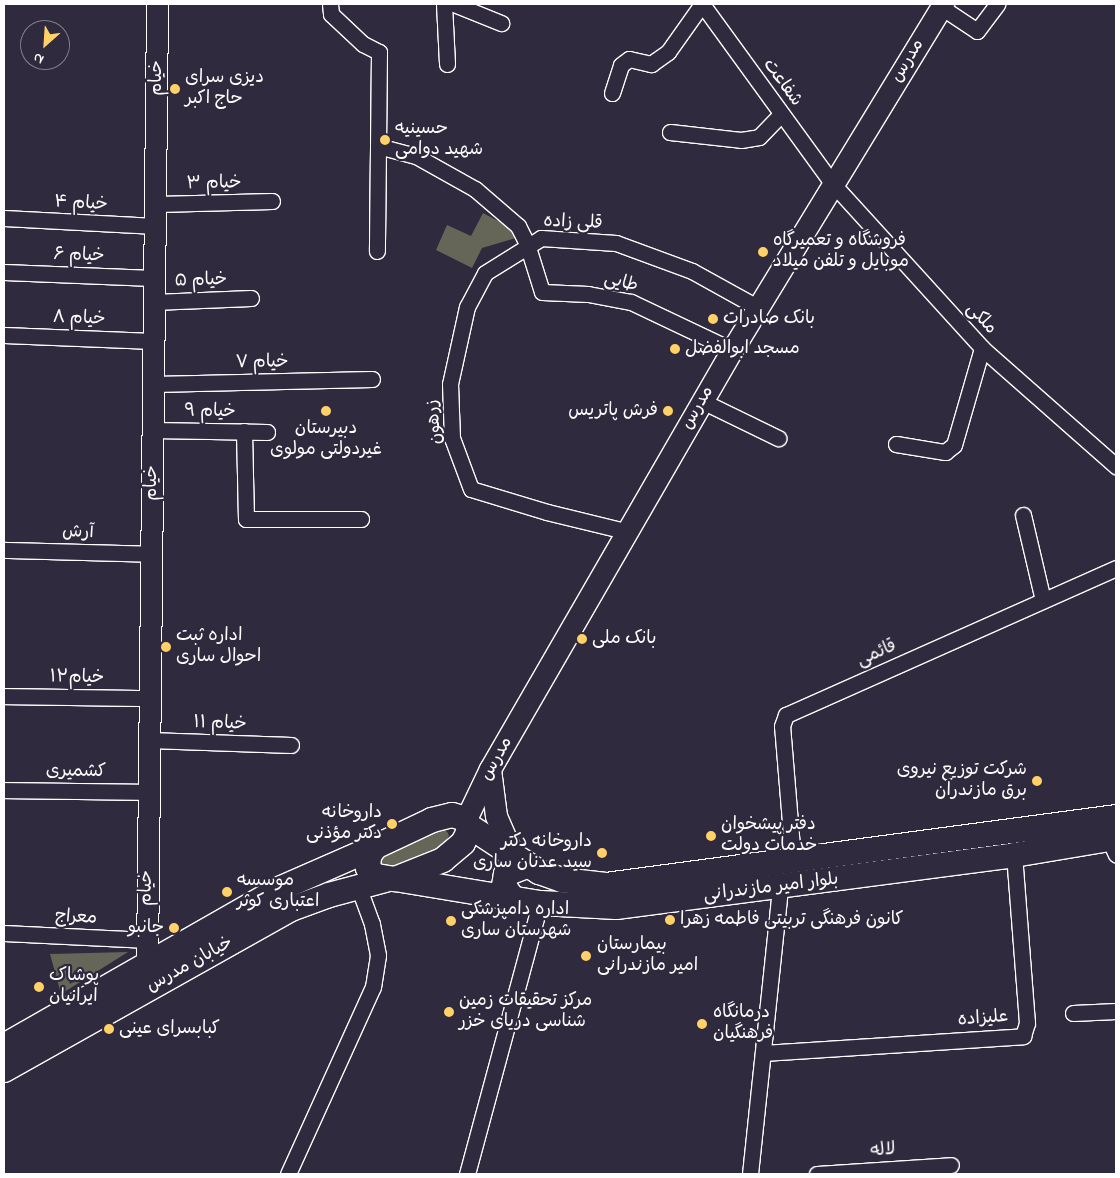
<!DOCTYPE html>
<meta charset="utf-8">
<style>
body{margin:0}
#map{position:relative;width:1120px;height:1178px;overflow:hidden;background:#2f2a3d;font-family:"Indie Flower","Playpen Sans Arabic",sans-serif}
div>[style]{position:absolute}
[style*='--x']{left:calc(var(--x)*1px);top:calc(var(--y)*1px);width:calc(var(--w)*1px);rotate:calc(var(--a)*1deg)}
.green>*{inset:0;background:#656658}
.roads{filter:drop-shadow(1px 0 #fff) drop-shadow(-1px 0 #fff) drop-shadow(0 1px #fff) drop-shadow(0 -1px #fff)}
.street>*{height:15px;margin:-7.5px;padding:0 7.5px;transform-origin:7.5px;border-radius:7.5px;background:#2f2a3d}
.secondary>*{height:21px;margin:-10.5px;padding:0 10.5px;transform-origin:10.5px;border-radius:10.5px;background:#2f2a3d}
.primary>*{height:24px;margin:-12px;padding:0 12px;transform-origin:12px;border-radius:12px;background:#2f2a3d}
.dots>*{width:14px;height:14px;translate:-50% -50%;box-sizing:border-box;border:2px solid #2f2a3d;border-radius:50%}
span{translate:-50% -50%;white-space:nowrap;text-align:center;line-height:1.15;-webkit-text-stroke:4.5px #2f2a3d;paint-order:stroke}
.street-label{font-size:18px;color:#fff}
.poi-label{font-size:18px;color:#fff}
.left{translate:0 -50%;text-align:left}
.right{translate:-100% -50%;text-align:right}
.frame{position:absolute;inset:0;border:5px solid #fff;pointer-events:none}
.north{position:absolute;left:20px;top:20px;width:50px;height:50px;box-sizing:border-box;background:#2f2a3d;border:1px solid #827f8b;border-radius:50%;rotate:206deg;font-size:14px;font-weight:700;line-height:20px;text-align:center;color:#fff}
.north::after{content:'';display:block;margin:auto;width:18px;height:22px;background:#ffd166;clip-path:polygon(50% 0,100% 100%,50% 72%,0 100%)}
</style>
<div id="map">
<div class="green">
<div style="clip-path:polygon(483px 213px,515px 230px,516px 238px,482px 248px,472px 268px,436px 250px,447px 225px,471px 236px)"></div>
<div style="clip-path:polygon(443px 825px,449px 835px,443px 848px,385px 871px,373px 854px)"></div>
<div style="clip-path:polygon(128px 952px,61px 994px,50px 954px)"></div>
</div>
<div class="roads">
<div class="street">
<div style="--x:330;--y:4;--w:10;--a:84"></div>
<div style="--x:331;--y:14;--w:44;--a:43.2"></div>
<div style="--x:363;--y:44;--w:18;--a:27"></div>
<div style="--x:379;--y:52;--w:199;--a:90.6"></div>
<div style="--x:444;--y:4;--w:60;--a:87.1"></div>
<div style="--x:454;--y:4;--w:51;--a:22"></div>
<div style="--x:702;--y:4;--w:223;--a:54"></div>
<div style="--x:833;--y:184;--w:222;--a:47.7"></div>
<div style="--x:982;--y:348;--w:179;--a:41.4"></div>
<div style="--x:941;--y:7;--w:43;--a:33.7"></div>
<div style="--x:977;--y:31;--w:34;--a:-53"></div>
<div style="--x:612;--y:93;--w:29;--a:-72"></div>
<div style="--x:621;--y:65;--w:10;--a:-37"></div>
<div style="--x:629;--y:59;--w:23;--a:13"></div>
<div style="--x:651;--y:64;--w:21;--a:-35"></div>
<div style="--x:668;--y:52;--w:59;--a:-54.7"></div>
<div style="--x:670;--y:132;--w:71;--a:6.4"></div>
<div style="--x:741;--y:140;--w:18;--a:-9"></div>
<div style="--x:759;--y:137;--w:32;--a:-46"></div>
<div style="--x:378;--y:146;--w:39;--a:15"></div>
<div style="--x:416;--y:156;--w:68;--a:29.2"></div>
<div style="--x:475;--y:189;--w:57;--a:40.7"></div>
<div style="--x:518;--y:226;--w:20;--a:63"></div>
<div style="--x:527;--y:244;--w:50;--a:72.6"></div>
<div style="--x:542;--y:292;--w:46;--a:2.5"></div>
<div style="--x:588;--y:294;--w:44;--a:10.5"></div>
<div style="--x:631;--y:302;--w:112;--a:25.4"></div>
<div style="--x:157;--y:204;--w:115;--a:-1.5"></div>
<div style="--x:4;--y:218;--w:152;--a:3"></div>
<div style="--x:4;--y:272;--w:149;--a:2.3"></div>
<div style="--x:153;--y:302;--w:98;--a:-2.3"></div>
<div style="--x:4;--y:335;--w:149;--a:2.3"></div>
<div style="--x:153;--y:384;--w:219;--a:-1.3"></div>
<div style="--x:702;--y:401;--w:85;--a:26"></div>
<div style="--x:152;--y:430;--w:115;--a:1"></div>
<div style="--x:244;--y:431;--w:88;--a:88.7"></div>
<div style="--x:246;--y:519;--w:115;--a:0"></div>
<div style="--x:896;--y:444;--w:50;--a:9.3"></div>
<div style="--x:945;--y:452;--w:11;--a:-38"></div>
<div style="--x:954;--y:445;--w:101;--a:-73.9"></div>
<div style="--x:1023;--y:515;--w:87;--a:76.8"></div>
<div style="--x:629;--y:532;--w:84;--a:-166.3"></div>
<div style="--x:547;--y:512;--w:79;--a:-163.2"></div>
<div style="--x:471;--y:489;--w:54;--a:-110.4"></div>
<div style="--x:452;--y:438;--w:54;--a:-92.1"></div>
<div style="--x:450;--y:384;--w:79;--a:-77.6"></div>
<div style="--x:467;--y:307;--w:38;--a:-62"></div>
<div style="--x:485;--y:273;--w:66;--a:-32"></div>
<div style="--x:541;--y:238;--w:75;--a:3.8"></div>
<div style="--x:616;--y:243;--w:81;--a:20.2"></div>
<div style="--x:692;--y:271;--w:74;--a:29"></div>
<div style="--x:4;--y:550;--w:148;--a:1.5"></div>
<div style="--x:4;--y:696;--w:145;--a:0.8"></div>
<div style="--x:149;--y:740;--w:142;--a:2"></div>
<div style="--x:4;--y:790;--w:144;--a:0.8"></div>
<div style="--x:1109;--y:839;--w:17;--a:66"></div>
<div style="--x:793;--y:859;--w:133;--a:-94.7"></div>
<div style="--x:782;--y:726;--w:12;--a:-70"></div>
<div style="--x:786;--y:715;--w:361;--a:-24"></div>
<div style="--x:4;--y:933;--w:142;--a:2.8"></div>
<div style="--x:1073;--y:1013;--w:43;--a:-2.7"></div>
<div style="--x:763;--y:1053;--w:261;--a:-3.7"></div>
<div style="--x:1023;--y:1036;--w:14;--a:-73"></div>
<div style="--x:1027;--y:1023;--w:169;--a:-94.4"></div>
<div style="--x:288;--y:1174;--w:205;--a:-65.6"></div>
<div style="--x:373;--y:987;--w:32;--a:-81"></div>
<div style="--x:378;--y:955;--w:32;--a:-101"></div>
<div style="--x:372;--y:924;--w:40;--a:-110.2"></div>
<div style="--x:467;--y:1174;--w:281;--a:-74.9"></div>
<div style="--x:750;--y:1174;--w:289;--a:-84"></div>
<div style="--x:817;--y:1174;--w:134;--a:-3.8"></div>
</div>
<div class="secondary">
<div style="--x:490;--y:769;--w:47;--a:82.7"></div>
<div style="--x:496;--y:816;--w:43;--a:66.4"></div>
<div style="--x:466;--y:819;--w:55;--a:-64.4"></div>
<div style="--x:490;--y:769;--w:484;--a:-60"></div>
<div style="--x:732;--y:350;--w:405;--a:-58.6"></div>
<div style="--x:147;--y:962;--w:958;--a:-89.4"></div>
</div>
<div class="primary">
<div style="--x:452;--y:815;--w:15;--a:16"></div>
<div style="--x:466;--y:819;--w:12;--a:76"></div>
<div style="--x:469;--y:831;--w:13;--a:117"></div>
<div style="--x:463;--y:843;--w:26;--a:140"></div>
<div style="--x:443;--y:860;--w:52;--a:158.4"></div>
<div style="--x:395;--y:879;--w:20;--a:-171"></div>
<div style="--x:375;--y:876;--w:11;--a:-131"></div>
<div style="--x:368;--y:868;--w:12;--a:-85"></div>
<div style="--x:369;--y:856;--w:11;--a:-56"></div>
<div style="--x:375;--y:847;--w:63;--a:-25.3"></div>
<div style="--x:432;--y:820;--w:21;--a:-14"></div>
<div style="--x:469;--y:826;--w:84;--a:33.3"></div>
<div style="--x:539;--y:872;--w:24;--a:19"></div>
<div style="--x:562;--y:880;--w:44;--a:6.5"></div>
<div style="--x:606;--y:885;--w:515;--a:-7.59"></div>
<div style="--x:395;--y:879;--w:147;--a:9.4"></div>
<div style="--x:540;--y:903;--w:76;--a:3"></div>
<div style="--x:616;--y:907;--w:401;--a:-7.4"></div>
<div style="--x:1014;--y:855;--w:103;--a:-9.5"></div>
<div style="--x:511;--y:896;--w:12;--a:-125"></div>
<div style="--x:504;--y:886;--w:12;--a:-81"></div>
<div style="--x:506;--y:874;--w:22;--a:-21"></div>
<div style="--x:4;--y:1046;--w:314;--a:-29.7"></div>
<div style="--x:277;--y:890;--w:107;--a:-23.7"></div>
<div style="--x:4;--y:1070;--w:329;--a:-29.3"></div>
<div style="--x:291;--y:909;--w:40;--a:-20.2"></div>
<div style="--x:329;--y:895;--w:58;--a:-15"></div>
</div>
</div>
<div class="dots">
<div style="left:175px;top:89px;background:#ffd166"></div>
<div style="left:385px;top:140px;background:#ffd166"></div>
<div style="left:763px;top:252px;background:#ffd166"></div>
<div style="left:713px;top:319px;background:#ffd166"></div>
<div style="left:675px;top:349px;background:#ffd166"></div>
<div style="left:326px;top:411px;background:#ffd166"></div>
<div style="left:668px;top:411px;background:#ffd166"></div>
<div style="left:582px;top:639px;background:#ffd166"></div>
<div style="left:166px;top:647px;background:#ffd166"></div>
<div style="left:1037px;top:781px;background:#ffd166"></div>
<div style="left:392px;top:824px;background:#ffd166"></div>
<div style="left:711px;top:836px;background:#ffd166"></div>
<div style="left:602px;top:853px;background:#ffd166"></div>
<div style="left:227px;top:892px;background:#ffd166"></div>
<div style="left:670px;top:920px;background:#ffd166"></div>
<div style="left:451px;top:921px;background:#ffd166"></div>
<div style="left:174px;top:928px;background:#ffd166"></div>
<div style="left:586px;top:956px;background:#ffd166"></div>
<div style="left:39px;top:987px;background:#ffd166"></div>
<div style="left:449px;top:1012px;background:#ffd166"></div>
<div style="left:702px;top:1024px;background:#ffd166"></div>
<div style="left:109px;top:1029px;background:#ffd166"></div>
</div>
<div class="street-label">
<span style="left:908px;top:61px;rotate:-59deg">مدرس</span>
<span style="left:157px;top:78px;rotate:-90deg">خیام</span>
<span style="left:782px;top:83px;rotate:54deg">شفاعت</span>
<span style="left:214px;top:184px;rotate:-1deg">خیام ۳</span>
<span style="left:81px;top:204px;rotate:3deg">خیام ۴</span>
<span style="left:573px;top:223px;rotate:2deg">قلی زاده</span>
<span style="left:79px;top:256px;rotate:2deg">خیام ۶</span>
<span style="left:201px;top:281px;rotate:-2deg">خیام ۵</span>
<span style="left:621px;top:283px;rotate:14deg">طایی</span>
<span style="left:79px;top:319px;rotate:2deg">خیام ۸</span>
<span style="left:981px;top:319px;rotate:47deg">ملکی</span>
<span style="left:262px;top:363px;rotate:-1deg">خیام ۷</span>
<span style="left:698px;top:408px;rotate:-60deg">مدرس</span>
<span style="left:210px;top:412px;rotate:1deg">خیام ۹</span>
<span style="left:435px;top:422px;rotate:-96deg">زرهون</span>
<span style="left:152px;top:483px;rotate:-90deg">خیام</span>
<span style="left:78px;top:533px;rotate:2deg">آرش</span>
<span style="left:877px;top:654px;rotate:-24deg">قائمی</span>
<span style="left:77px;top:678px;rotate:1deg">خیام۱۲</span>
<span style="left:220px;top:724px;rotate:2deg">خیام ۱۱</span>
<span style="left:497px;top:759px;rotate:-61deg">مدرس</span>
<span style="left:76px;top:772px;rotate:1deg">کشمیری</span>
<span style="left:147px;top:888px;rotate:-89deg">خیام</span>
<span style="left:771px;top:888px;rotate:-7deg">بلوار امیر مازندرانی</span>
<span style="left:76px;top:918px;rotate:3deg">معراج</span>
<span style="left:190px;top:965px;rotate:-29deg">خیابان مدرس</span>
<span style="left:983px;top:1019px;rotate:-4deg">علیزاده</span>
<span style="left:883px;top:1151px;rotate:-4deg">لاله</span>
</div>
<div class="poi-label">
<span class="left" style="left:185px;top:89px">دیزی سرای<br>حاج اکبر</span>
<span class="left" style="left:395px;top:140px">حسینیه<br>شهید دوامی</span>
<span class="left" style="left:773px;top:252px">فروشگاه و تعمیرگاه<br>موبایل و تلفن میلاد</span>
<span class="left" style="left:723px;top:319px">بانک صادرات</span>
<span class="left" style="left:685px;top:349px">مسجد ابوالفضل</span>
<span class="right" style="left:658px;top:411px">فرش پاتریس</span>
<span style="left:326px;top:440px">دبیرستان<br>غیردولتی مولوی</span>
<span class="left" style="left:176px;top:647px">اداره ثبت<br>احوال ساری</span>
<span class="left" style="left:592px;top:639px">بانک ملی</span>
<span class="right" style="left:1027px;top:781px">شرکت توزیع نیروی<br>برق مازندران</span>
<span class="right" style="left:382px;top:824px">داروخانه<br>دکتر مؤذنی</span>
<span class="left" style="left:721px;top:836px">دفتر پیشخوان<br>خدمات دولت</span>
<span class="right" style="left:592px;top:853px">داروخانه دکتر<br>سید عدنان ساری</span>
<span class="left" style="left:237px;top:892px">موسسه<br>اعتباری کوثر</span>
<span class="left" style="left:461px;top:921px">اداره دامپزشکی<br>شهرستان ساری</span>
<span class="left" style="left:680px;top:920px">کانون فرهنگی تربیتی فاطمه زهرا</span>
<span class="right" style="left:164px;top:928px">جانبو</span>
<span class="left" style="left:597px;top:956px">بیمارستان<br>امیر مازندرانی</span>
<span class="left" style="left:49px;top:987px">پوشاک<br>ایرانیان</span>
<span class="left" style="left:459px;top:1012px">مرکز تحقیقات زمین<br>شناسی دریای خزر</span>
<span class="left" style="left:713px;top:1024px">درمانگاه<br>فرهنگیان</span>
<span class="left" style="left:119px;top:1029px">کبابسرای عینی</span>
</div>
<div class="frame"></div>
<div class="north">N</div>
</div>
